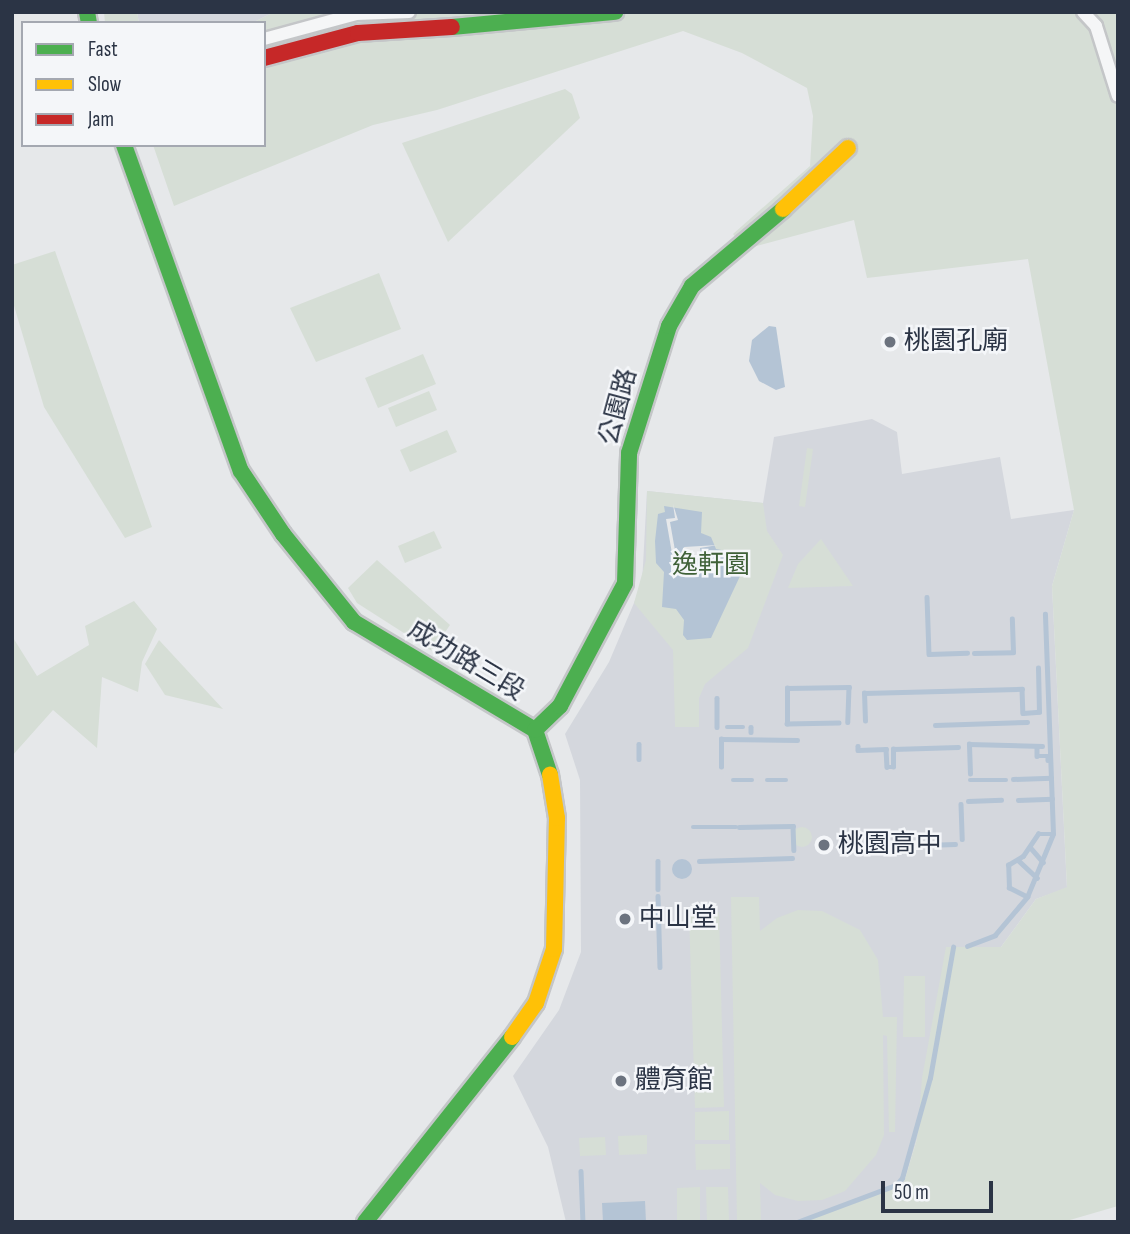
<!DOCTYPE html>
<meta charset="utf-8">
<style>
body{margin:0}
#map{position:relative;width:1130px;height:1234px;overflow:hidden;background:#e6e8ea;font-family:"Sofia Sans Condensed","Noto Sans TC",sans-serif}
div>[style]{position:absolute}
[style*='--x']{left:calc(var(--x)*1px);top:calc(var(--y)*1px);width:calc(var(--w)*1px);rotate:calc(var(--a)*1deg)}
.built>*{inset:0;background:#d4d7dd}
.green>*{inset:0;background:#d6ded6}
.round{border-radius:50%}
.water>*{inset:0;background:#b4c4d5}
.pier>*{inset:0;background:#e6e8ea}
.stream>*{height:4.5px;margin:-2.25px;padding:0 2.25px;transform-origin:2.25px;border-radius:2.25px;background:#b4c4d5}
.roads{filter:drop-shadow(2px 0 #c4c6c8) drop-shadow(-2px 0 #c4c6c8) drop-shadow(0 2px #c4c6c8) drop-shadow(0 -2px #c4c6c8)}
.street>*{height:12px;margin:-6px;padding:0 6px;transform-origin:6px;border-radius:6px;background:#f5f6f7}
.fast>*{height:16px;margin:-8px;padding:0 8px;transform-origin:8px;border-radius:8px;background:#4caf50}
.slow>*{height:16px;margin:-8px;padding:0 8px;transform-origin:8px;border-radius:8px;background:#ffc107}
.jam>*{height:16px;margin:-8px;padding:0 8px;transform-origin:8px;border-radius:8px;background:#c62828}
.dots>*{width:19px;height:19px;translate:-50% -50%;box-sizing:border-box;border:4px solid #f4f6f9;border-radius:50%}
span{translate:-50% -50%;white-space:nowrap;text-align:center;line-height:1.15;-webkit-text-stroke:5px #f4f6f9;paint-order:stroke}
.poi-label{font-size:26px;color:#2b3445}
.left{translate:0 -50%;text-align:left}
.street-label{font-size:26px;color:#2b3445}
.park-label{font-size:26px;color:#3f6138}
.frame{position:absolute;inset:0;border:14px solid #2b3445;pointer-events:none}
.legend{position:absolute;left:21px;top:21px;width:245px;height:126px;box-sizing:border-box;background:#f4f6f9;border:2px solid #a4a8b1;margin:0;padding:9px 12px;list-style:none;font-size:21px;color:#2b3445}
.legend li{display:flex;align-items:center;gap:14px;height:35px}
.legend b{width:35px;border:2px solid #a4a8b1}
.scale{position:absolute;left:881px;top:1181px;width:112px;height:32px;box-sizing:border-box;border:4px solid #2b3445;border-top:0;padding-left:9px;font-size:21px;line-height:24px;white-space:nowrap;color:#2b3445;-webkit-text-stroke:5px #f4f6f9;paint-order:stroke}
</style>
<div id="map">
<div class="built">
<div style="clip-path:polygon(137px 12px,274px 12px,252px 23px,139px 23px)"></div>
<div style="clip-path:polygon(872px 419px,897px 432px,902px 474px,1000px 457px,1011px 519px,1074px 510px,1052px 586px,1067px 888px,1036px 899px,1001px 947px,917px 1139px,904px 1182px,802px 1222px,566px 1222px,548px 1147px,513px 1076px,559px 1010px,581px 952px,580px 780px,565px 734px,609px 662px,642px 584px,647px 491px,763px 503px,774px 437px)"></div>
</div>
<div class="green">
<div style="clip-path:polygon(104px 12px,137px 12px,139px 23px,105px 23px)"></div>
<div style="clip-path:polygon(274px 12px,1118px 12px,1118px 1206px,1063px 1222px,802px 1222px,904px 1182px,917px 1139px,922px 1078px,946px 947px,1001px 947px,1036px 899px,1067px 887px,1052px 586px,1074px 510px,1028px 259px,867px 278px,854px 220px,745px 249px,733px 234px,810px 166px,813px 116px,807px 88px,742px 53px,683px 31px,437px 110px,373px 125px,174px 206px,153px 145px,264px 145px,264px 23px,252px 23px)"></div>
<div style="clip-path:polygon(565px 89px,572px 94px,580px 118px,448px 242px,402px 143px)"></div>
<div style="clip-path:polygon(55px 251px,152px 527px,125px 538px,44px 407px,12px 299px,12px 265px)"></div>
<div style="clip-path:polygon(379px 273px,401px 329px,316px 362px,290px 308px)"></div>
<div style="clip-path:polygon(423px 354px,436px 384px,378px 408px,365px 378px)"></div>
<div style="clip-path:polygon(429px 391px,437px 410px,396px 427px,388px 408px)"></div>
<div style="clip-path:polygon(447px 430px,457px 452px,410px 472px,400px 450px)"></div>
<div style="clip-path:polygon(807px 448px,813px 449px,805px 507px,799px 506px)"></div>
<div style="clip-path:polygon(647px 491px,763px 503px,767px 531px,783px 555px,748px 648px,705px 684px,699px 698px,699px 727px,675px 727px,673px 650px,634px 603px,646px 560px)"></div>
<div style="clip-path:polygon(434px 531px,442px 548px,405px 563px,398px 546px)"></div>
<div style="clip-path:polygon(821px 539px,853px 586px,788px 588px,798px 564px)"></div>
<div style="clip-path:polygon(377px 560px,450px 625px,432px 651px,357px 603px,348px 588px)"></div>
<div style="clip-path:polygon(134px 601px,157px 629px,142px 662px,138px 692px,102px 677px,97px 748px,53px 710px,12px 756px,12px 636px,37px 676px,89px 645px,85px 626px)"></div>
<div style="clip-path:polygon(159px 640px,223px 709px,165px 695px,145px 664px)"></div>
<div class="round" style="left:792px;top:827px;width:20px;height:20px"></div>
<div style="clip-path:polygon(731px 897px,759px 897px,760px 931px,777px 918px,798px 910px,822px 911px,860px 930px,878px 960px,883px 1017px,897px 1017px,895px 1132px,889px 1132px,887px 1036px,883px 1035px,884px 1135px,876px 1155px,845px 1191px,822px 1200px,798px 1201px,775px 1195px,760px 1183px,761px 1222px,737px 1222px)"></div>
<div style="clip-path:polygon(719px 912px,724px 1107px,695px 1108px,689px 913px)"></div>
<div style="clip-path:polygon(904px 976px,925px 976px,925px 1037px,903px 1037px)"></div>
<div style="clip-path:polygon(729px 1111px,729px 1140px,695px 1140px,695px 1112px)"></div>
<div style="clip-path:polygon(647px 1135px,647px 1154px,619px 1155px,618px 1136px)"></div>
<div style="clip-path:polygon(605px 1137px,606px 1155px,580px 1156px,579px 1138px)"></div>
<div style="clip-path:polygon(695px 1144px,730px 1144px,730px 1169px,696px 1170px)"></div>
<div style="clip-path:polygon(700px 1187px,700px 1222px,677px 1222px,677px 1188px)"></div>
<div style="clip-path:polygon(706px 1187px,728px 1187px,729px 1222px,707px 1222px)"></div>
</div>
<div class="water">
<div style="clip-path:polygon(769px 326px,776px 327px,785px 387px,776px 390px,759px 381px,749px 361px,752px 340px)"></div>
<div style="clip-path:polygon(664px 506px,702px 512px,701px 533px,711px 537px,716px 549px,727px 551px,741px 574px,711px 638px,687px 640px,683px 635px,684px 620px,676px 609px,662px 607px,664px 572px,656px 563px,655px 541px,658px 514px,665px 512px)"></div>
<div class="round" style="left:672px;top:859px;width:20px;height:20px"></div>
<div style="clip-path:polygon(645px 1201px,646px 1222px,603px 1222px,602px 1203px)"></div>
</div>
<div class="pier">
<div style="clip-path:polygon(673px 504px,678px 520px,670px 522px,676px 556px,685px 554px,684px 547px,718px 545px,700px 548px,701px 557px,673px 559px,666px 519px,675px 518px)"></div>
</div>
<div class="stream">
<div style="--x:927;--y:597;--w:57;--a:88"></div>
<div style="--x:929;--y:654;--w:38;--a:-2"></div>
<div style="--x:974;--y:653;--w:39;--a:-1"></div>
<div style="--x:1013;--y:652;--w:33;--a:-92"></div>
<div style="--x:717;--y:698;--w:29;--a:90"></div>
<div style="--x:865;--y:721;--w:28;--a:-92"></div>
<div style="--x:864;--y:693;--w:158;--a:-1.5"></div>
<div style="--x:1022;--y:689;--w:24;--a:88"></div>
<div style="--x:1023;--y:713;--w:16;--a:-4"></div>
<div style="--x:1039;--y:712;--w:44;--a:-91.3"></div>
<div style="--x:839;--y:723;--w:52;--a:178.9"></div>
<div style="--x:787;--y:724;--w:36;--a:-90"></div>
<div style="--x:787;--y:688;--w:62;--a:-0.9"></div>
<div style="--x:849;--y:687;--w:35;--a:92"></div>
<div style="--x:935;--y:725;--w:92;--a:-1.9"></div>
<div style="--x:727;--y:727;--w:16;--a:0"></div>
<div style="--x:751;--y:727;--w:5;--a:90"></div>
<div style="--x:639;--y:744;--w:15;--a:90"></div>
<div style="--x:858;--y:746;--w:4;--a:90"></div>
<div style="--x:858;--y:750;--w:28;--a:-2"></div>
<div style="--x:886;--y:749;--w:18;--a:87"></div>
<div style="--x:887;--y:767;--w:6;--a:0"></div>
<div style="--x:893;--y:767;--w:18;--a:-90"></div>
<div style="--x:893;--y:749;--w:65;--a:-1.8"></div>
<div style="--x:1037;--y:746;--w:10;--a:90"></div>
<div style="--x:1037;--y:756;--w:11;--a:0"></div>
<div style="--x:1048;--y:756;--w:4;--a:90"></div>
<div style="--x:721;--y:767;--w:28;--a:-90"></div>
<div style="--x:721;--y:739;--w:76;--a:0.8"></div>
<div style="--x:970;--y:774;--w:30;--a:-92"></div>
<div style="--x:969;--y:744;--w:73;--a:1.6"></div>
<div style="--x:1013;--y:779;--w:38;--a:-2"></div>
<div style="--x:733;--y:780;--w:19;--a:0"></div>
<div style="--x:767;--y:780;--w:19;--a:0"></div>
<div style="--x:970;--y:780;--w:36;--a:0"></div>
<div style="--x:1018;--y:800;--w:34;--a:-2"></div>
<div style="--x:968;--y:801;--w:33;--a:-2"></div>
<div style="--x:961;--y:804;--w:35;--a:88"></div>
<div style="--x:693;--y:827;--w:43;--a:0"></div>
<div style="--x:739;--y:827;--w:54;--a:-1.1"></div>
<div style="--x:793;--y:826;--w:24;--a:88"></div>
<div style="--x:862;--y:847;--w:93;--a:-1.8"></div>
<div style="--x:1030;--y:847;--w:20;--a:49"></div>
<div style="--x:1018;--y:860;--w:26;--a:43"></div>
<div style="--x:658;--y:861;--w:28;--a:90"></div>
<div style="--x:699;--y:861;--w:93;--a:-1.8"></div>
<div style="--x:658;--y:896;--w:71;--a:88.4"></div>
<div style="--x:1027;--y:897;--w:20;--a:-153"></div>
<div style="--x:1009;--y:888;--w:23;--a:-92"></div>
<div style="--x:1008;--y:865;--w:17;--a:-31"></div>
<div style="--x:1023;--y:856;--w:27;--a:-56"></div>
<div style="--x:1038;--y:834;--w:15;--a:0"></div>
<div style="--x:967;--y:946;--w:30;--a:-21"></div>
<div style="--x:995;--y:935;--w:50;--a:-49.9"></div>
<div style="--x:1027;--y:897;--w:68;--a:-67.6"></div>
<div style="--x:1053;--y:834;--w:220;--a:-92.1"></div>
<div style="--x:581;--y:1171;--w:51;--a:87.8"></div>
<div style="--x:797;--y:1222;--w:106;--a:-20.5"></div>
<div style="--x:896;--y:1185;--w:9;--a:-49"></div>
<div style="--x:902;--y:1178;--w:104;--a:-74.4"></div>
<div style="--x:930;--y:1078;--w:133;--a:-80"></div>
</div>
<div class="roads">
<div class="street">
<div style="--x:1083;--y:12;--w:19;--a:47"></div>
<div style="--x:1096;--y:26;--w:73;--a:72.6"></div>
<div style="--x:264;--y:39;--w:95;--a:-15.2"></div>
<div style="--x:356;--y:14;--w:53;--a:-2.2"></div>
</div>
<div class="fast">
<div style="--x:87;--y:12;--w:11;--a:80"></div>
<div style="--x:452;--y:27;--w:164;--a:-5.3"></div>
<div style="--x:124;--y:145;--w:346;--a:70.3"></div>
<div style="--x:241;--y:471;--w:76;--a:56.3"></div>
<div style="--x:283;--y:534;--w:113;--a:51.1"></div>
<div style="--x:354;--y:622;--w:211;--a:30.8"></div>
<div style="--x:535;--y:730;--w:47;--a:71.6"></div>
<div style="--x:535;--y:730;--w:35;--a:-44"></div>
<div style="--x:560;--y:706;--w:139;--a:-62.1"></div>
<div style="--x:625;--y:583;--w:130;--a:-88.2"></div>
<div style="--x:629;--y:453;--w:133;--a:-72.5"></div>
<div style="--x:669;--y:326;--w:46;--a:-60.1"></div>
<div style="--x:692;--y:286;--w:119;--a:-40.2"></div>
<div style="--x:365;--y:1222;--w:236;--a:-51.5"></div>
</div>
<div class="slow">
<div style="--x:783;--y:209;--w:89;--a:-43.2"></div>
<div style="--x:512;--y:1037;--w:42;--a:-54.8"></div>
<div style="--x:536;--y:1003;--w:57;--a:-71.6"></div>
<div style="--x:554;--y:949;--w:131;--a:-88.7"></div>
<div style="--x:557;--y:818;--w:44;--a:-99.2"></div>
</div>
<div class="jam">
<div style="--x:264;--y:58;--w:97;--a:-14.9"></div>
<div style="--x:358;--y:33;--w:94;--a:-3.7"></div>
</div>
</div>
<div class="dots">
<div style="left:890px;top:342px;background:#6c737f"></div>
<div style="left:824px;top:845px;background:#6c737f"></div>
<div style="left:625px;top:919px;background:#6c737f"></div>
<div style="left:621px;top:1081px;background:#6c737f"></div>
</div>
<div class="poi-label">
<span class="left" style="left:904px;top:342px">桃園孔廟</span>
<span class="left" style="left:838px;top:845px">桃園高中</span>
<span class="left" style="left:639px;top:919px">中山堂</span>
<span class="left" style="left:635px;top:1081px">體育館</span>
</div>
<div class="street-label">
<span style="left:619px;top:407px;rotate:-75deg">公園路</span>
<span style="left:466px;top:661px;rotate:31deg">成功路三段</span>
</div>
<div class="park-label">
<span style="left:711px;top:566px">逸軒園</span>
</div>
<div class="frame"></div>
<ul class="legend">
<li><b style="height:9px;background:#4caf50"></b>Fast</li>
<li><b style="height:9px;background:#ffc107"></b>Slow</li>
<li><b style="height:9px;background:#c62828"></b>Jam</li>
</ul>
<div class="scale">50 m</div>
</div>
